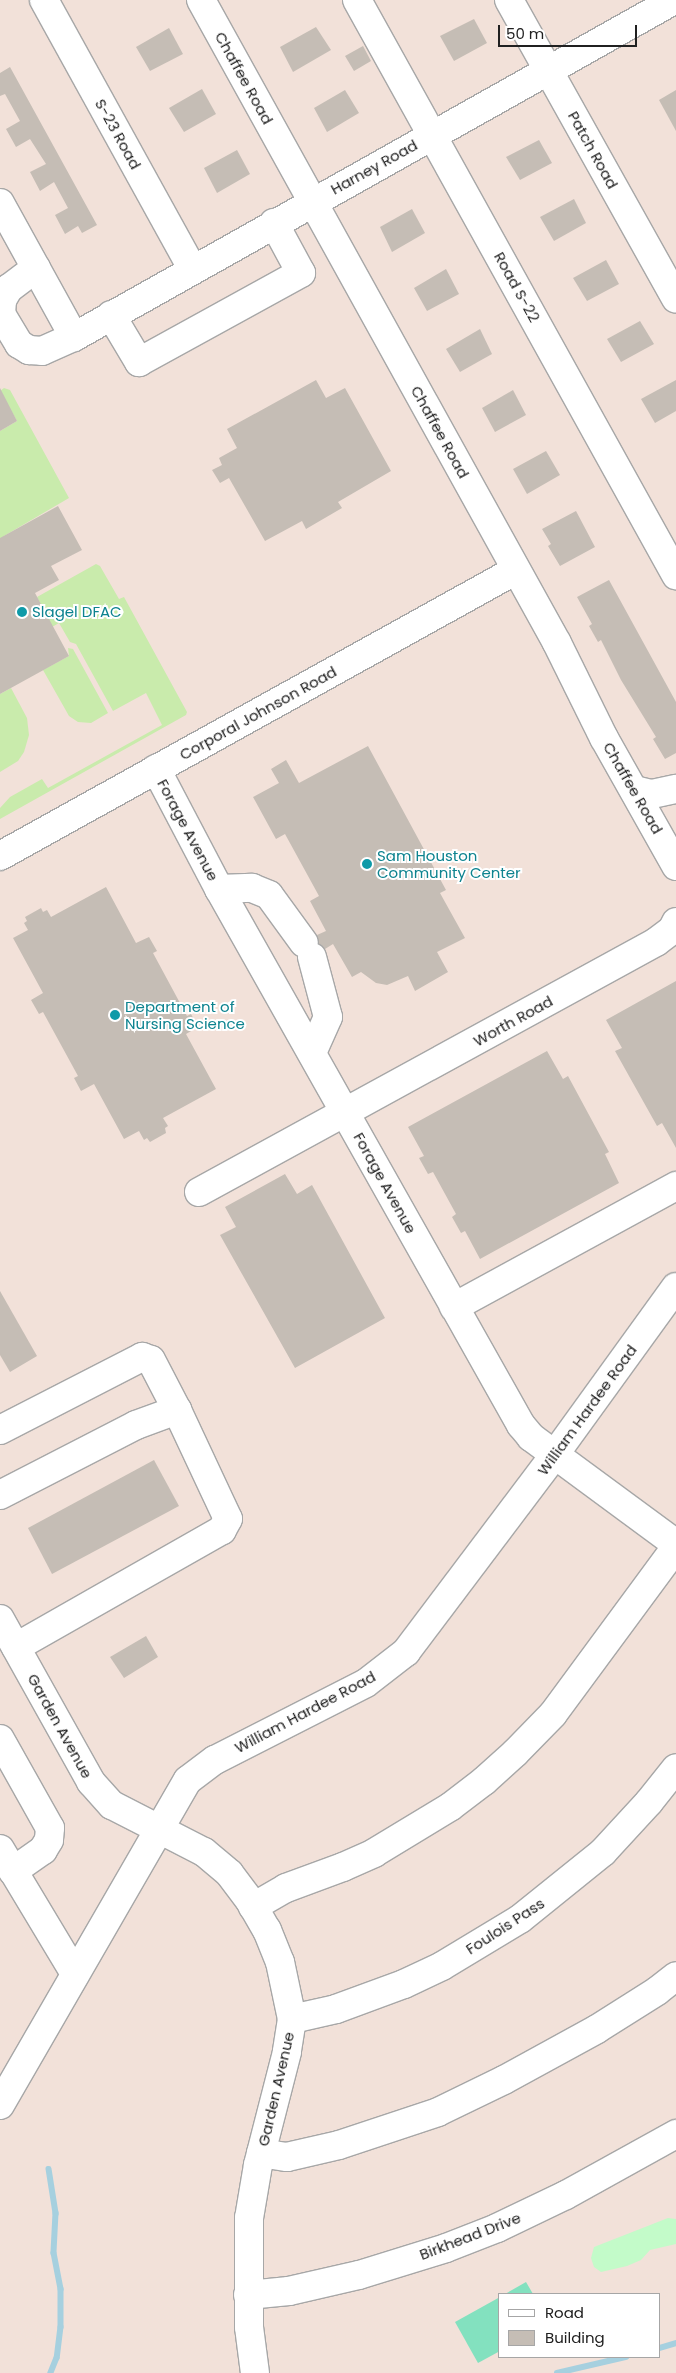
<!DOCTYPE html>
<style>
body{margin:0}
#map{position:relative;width:676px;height:2373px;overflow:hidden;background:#f1ede6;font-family:Poppins,sans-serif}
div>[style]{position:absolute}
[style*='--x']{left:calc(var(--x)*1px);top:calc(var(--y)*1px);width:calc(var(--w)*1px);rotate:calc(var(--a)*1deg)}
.military>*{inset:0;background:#f2e1d9}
.grass>*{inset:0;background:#c9ebac}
.park>*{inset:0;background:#c3fbc9}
.pitch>*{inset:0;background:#83e1bf}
.stream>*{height:5.5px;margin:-2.75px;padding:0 2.75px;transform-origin:2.75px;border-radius:2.75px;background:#a6d0df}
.building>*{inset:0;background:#c5bdb5}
.roads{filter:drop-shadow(1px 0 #a7a7a7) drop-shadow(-1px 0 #a7a7a7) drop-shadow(0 1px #a7a7a7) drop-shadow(0 -1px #a7a7a7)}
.minor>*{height:28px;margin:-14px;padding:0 14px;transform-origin:14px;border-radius:14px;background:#fff}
.dots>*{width:14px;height:14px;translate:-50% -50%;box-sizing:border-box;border:2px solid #fff;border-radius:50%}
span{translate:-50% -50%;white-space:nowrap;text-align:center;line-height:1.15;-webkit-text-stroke:4px #fff;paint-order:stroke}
.street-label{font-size:15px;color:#202020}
.culture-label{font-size:15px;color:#0d838f}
.left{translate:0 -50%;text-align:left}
.legend{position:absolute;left:498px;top:2293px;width:162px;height:65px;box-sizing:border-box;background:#fff;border:1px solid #a6a6a6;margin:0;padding:6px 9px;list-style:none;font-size:15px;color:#202020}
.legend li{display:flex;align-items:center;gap:10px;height:25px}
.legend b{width:25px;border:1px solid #a6a6a6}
.scale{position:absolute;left:498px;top:25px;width:139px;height:22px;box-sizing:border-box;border:2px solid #202020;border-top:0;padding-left:6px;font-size:15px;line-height:18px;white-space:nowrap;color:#202020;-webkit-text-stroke:4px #fff;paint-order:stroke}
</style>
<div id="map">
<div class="military">
<div style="clip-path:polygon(evenodd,0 0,676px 0,676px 2373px,0 2373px,0 0,500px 2294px,660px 2294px,660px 2357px,500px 2357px,500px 2294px)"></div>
</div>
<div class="grass">
<div style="clip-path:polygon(4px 388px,10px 390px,69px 498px,4px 536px,0 557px,0 431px,17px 421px,0 391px)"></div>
<div style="clip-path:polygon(96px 564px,100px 566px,119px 599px,124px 597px,187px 712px,186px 715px,0 819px,0 808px,10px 797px,42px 779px,48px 788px,162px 725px,146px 693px,113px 711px,76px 644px,70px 642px,59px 623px,52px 627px,37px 597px)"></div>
<div style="clip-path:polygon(68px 648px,73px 649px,108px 713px,91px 723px,78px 722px,69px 716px,43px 670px,69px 656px)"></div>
<div style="clip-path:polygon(11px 688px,27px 718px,29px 735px,24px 752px,18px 761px,0 772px,0 694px)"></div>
</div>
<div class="park">
<div style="clip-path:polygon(668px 2218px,676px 2219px,676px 2244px,650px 2250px,641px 2260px,627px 2266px,601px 2272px,594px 2267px,591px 2258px,594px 2247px)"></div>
</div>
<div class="pitch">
<div style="clip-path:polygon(526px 2282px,533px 2294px,505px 2294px)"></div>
<div style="clip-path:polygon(500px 2297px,500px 2351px,478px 2363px,455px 2322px)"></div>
</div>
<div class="stream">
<div style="--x:49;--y:2169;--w:45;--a:81"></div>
<div style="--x:56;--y:2213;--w:40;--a:92.9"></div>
<div style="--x:54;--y:2253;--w:37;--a:79"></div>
<div style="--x:61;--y:2289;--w:38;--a:90"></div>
<div style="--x:61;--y:2327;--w:31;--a:97"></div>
<div style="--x:57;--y:2358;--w:16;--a:112"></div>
<div style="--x:660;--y:2348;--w:17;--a:-17"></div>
<div style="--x:557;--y:2373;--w:71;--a:-13.1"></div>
</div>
<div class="building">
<div style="clip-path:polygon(474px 19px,487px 43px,454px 61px,440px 36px)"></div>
<div style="clip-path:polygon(316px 27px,331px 50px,293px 72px,280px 47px)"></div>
<div style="clip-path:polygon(169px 28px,183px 54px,150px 71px,136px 47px)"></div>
<div style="clip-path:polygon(363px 46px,371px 61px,354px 71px,345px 56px)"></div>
<div style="clip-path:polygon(10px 67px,97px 225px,82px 233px,78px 226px,65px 234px,55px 215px,68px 208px,54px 182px,40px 191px,30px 172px,46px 164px,30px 139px,16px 147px,6px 129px,20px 121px,5px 94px,0 96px,0 73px)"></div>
<div style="clip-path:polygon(202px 89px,216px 114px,184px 132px,169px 108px)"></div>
<div style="clip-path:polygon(345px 90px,359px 113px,327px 132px,314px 108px)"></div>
<div style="clip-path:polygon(676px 90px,676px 131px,659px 100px)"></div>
<div style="clip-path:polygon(539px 140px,552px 163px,520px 180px,506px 157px)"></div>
<div style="clip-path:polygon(237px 150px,250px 174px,217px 193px,204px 168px)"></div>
<div style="clip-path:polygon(574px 199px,586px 223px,554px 241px,540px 217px)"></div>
<div style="clip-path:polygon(412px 209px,425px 233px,392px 252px,380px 227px)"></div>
<div style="clip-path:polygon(606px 260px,619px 284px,587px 301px,573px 278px)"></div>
<div style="clip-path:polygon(446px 269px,459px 294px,427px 311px,414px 288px)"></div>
<div style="clip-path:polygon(640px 321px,654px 344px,621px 362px,607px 339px)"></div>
<div style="clip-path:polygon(480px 329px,492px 354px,460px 372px,446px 349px)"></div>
<div style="clip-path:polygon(316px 380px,326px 398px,345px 388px,391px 471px,338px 502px,342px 508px,306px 529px,302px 521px,265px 541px,229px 478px,220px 483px,212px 470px,222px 465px,219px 458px,237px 448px,227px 429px)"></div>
<div style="clip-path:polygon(676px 380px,676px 411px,655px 423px,641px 399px)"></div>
<div style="clip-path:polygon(0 388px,17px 421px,0 431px)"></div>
<div style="clip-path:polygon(513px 390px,526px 415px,495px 432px,482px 408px)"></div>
<div style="clip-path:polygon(546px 451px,560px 475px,527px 494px,513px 469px)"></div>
<div style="clip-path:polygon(58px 506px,82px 550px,51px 566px,59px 580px,35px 593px,69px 656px,0 694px,0 538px)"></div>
<div style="clip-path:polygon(576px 511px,595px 547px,560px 566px,548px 546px,551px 544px,542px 529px)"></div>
<div style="clip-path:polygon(609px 580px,676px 702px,676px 753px,665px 759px,653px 739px,656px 737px,621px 680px,601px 640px,598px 642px,589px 626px,592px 624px,577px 597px)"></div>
<div style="clip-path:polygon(368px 746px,446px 890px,440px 893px,465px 938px,437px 952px,448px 972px,415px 991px,408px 976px,387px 985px,376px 983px,361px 972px,352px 977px,333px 944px,325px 949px,319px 944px,317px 935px,326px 931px,310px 901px,319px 896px,285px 834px,276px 839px,253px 797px,279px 783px,271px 769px,286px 760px,299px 783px)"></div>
<div style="clip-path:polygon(106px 887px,136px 943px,149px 937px,157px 951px,153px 953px,187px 1016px,191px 1014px,198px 1027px,186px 1034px,216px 1089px,163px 1118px,168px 1126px,165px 1128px,166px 1133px,150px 1142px,147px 1138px,144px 1140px,139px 1131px,124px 1139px,94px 1084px,81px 1091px,74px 1078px,78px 1076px,43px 1012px,39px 1014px,31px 1000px,43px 993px,13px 938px,28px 930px,24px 923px,27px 921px,25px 917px,41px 908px,43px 912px,47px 910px,51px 917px)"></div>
<div style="clip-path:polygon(676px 981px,676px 1148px,662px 1123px,657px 1126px,615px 1051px,622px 1048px,606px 1020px)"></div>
<div style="clip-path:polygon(547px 1051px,563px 1079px,568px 1076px,609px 1152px,605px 1154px,619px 1183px,480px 1259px,465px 1231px,461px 1233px,452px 1217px,456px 1214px,433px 1172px,428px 1174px,419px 1158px,424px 1156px,408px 1127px)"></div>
<div style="clip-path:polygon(285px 1174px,297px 1194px,312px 1185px,385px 1318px,295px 1368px,220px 1235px,236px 1227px,225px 1207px)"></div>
<div style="clip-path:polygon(0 1291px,37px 1356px,10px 1372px,0 1355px)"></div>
<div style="clip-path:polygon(154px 1460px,179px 1506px,52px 1574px,28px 1528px)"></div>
<div style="clip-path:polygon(146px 1636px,158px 1657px,124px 1678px,110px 1657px)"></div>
</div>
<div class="roads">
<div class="minor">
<div style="--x:44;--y:0;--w:306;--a:61.1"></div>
<div style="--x:201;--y:0;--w:735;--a:61.03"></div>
<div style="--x:557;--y:643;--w:106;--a:63.7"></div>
<div style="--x:604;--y:738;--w:147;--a:60.6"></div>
<div style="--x:357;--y:0;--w:658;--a:60.98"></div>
<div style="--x:509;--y:0;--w:342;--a:60.8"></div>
<div style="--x:0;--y:203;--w:153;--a:61.1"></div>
<div style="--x:36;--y:268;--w:34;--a:143"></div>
<div style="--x:9;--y:288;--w:14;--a:120"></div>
<div style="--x:2;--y:300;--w:14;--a:94"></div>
<div style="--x:1;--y:314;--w:35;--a:59"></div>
<div style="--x:19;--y:344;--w:12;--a:31"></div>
<div style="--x:29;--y:350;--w:13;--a:4"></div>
<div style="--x:42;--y:351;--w:35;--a:-24"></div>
<div style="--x:74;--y:337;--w:688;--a:-29.32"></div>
<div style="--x:111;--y:315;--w:55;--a:59.2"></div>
<div style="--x:139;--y:362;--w:185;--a:-28.8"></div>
<div style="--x:301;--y:273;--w:57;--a:-118.4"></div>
<div style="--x:156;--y:769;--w:136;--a:62.3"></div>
<div style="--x:219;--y:889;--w:615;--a:60.6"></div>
<div style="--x:521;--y:1425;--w:16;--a:50"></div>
<div style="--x:531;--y:1437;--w:180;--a:36.4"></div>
<div style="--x:634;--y:790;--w:18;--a:13"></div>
<div style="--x:652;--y:794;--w:25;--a:-12"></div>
<div style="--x:0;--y:856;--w:590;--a:-29"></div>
<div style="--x:219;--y:889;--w:33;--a:-2"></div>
<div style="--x:252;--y:888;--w:18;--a:22"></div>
<div style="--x:269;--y:895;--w:59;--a:53.9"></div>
<div style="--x:312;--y:957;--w:62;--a:75.1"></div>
<div style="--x:328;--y:1017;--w:39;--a:114"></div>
<div style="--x:199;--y:1192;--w:521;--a:-28.68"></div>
<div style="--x:656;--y:942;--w:20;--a:-37"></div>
<div style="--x:672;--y:930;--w:9;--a:-63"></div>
<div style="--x:454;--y:1307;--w:253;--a:-28.6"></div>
<div style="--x:0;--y:1430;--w:160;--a:-27.2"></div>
<div style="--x:142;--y:1357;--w:9;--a:18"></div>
<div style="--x:151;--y:1360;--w:56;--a:62.5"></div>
<div style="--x:0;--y:1495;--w:153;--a:-27.2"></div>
<div style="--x:136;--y:1425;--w:44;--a:-20.1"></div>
<div style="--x:177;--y:1410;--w:120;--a:64.9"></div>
<div style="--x:228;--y:1519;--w:13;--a:119"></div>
<div style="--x:222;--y:1530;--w:237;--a:150.4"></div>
<div style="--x:0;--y:1619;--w:187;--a:60.8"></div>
<div style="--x:91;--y:1782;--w:31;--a:48"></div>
<div style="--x:112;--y:1805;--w:103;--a:27.1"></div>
<div style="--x:204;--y:1852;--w:33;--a:40"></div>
<div style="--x:229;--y:1873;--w:35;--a:53"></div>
<div style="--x:250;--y:1901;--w:34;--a:60"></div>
<div style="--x:267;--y:1930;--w:35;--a:68"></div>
<div style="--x:280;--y:1962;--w:58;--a:78.1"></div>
<div style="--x:292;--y:2019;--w:33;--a:99"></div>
<div style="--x:287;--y:2052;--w:117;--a:104.4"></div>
<div style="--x:258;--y:2165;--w:54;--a:99.6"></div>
<div style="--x:249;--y:2218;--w:109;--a:90"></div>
<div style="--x:249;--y:2327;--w:46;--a:82.6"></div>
<div style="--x:0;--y:1739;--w:102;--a:60.7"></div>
<div style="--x:50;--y:1828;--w:12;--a:95"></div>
<div style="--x:49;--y:1840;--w:12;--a:121"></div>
<div style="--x:43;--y:1850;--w:37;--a:145"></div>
<div style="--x:0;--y:1849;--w:146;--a:59"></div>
<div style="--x:253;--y:1907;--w:38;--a:-30"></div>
<div style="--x:286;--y:1888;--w:61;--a:-20.2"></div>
<div style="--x:343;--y:1867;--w:34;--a:-24"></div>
<div style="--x:374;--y:1853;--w:89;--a:-31.2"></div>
<div style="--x:450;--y:1807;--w:43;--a:-37.4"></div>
<div style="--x:484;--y:1781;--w:42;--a:-42.1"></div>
<div style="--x:515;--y:1753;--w:54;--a:-45.7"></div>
<div style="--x:553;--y:1714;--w:207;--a:-53.6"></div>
<div style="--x:292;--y:2019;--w:45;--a:-12.8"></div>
<div style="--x:336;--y:2009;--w:72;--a:-20.2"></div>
<div style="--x:404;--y:1984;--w:42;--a:-25.3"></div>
<div style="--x:442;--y:1966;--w:91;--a:-31.1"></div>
<div style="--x:520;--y:1919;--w:107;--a:-38.9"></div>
<div style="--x:603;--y:1852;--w:68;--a:-47.4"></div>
<div style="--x:649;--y:1802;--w:43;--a:-51.5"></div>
<div style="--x:0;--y:2105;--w:375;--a:-60"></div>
<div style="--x:188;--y:1780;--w:34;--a:-37"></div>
<div style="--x:215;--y:1760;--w:169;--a:-27"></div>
<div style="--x:366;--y:1683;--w:51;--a:-37.8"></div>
<div style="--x:406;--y:1652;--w:248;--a:-53"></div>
<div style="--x:555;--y:1454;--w:206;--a:-54.1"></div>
<div style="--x:261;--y:2153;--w:26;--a:9"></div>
<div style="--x:287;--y:2157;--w:53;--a:-13"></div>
<div style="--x:339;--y:2145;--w:104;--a:-18.4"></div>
<div style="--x:438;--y:2112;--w:73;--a:-25.9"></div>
<div style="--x:504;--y:2080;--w:106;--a:-28.7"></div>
<div style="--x:597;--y:2029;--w:71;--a:-32.3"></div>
<div style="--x:657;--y:1991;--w:24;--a:-38"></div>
<div style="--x:248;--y:2295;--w:41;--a:-5.6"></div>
<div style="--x:289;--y:2291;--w:72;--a:-12.9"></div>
<div style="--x:359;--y:2275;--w:91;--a:-17.2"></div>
<div style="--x:446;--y:2248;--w:55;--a:-21.4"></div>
<div style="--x:497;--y:2228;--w:76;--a:-25.6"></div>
<div style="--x:566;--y:2195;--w:126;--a:-29"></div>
</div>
</div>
<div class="dots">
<div style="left:22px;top:612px;background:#0f9aa8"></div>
<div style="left:367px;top:864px;background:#0f9aa8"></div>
<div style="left:115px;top:1015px;background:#0f9aa8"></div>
</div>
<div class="street-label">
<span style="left:244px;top:78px;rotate:61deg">Chaffee Road</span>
<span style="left:118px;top:134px;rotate:61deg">S-23 Road</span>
<span style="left:593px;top:150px;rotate:61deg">Patch Road</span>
<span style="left:374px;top:167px;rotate:-29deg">Harney Road</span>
<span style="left:517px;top:287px;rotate:61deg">Road S-22</span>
<span style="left:440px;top:432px;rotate:61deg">Chaffee Road</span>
<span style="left:258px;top:713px;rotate:-29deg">Corporal Johnson Road</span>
<span style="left:633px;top:788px;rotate:60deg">Chaffee Road</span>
<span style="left:188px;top:830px;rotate:62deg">Forage Avenue</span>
<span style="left:513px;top:1021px;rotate:-29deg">Worth Road</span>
<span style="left:385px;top:1183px;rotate:61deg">Forage Avenue</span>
<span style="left:587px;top:1410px;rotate:-54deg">William Hardee Road</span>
<span style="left:305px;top:1712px;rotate:-28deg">William Hardee Road</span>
<span style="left:60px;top:1726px;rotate:61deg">Garden Avenue</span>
<span style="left:505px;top:1926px;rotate:-33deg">Foulois Pass</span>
<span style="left:276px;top:2089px;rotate:-77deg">Garden Avenue</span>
<span style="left:470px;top:2236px;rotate:-21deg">Birkhead Drive</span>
</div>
<div class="culture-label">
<span class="left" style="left:32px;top:612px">Slagel DFAC</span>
<span class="left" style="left:377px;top:864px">Sam Houston<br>Community Center</span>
<span class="left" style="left:125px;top:1015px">Department of<br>Nursing Science</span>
</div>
<ul class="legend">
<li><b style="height:6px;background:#fff"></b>Road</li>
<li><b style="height:14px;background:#c5bdb5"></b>Building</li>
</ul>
<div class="scale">50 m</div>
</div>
